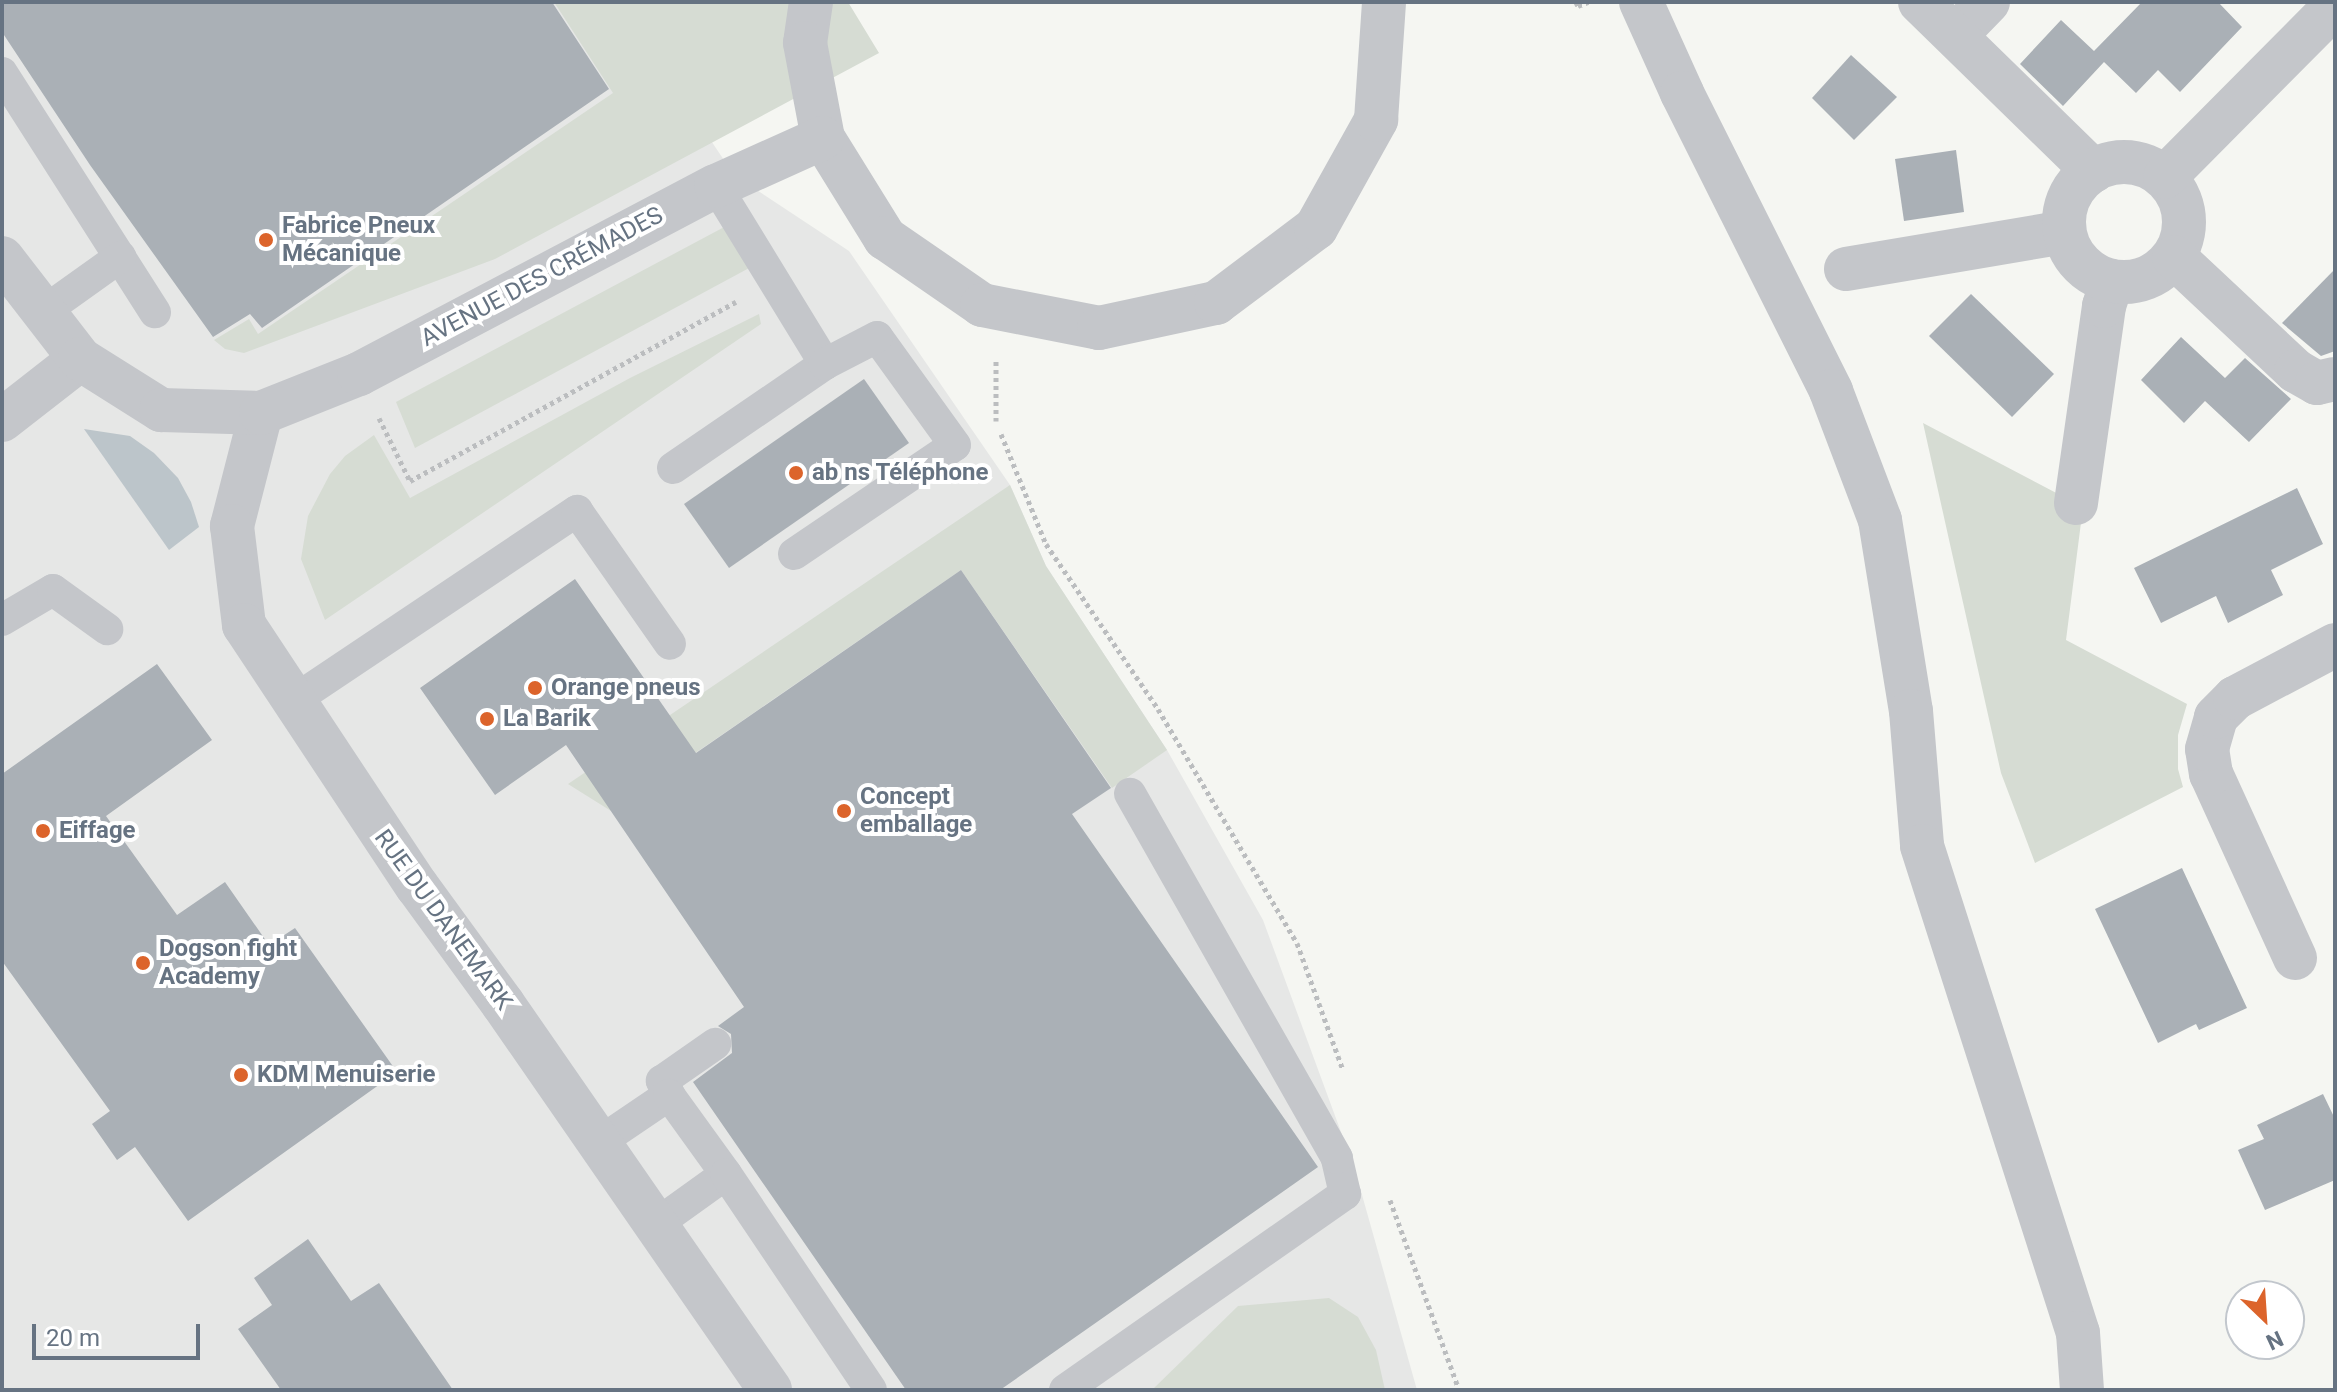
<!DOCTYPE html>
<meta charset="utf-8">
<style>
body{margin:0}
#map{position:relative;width:2337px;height:1392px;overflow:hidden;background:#f5f6f2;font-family:Roboto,sans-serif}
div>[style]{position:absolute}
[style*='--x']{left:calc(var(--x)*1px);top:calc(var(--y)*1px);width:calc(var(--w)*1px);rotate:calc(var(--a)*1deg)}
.built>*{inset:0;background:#e6e7e6}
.green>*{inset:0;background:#d6dcd3}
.water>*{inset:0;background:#bcc5ca}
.building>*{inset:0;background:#aab0b6}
.path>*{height:5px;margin-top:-2.5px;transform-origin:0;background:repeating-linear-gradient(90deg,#bbbdbf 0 4px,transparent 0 8px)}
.service>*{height:32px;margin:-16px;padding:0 16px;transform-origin:16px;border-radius:16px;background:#c4c6ca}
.pedestrian>*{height:44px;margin:-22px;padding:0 22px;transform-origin:22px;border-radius:22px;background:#c4c6ca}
.minor>*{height:44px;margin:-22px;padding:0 22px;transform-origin:22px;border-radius:22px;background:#c4c6ca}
.minor>.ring{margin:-22px;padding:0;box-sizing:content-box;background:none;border:44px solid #c4c6ca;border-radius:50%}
.tertiary>*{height:44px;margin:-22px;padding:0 22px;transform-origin:22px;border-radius:22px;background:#c4c6ca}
.dots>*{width:22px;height:22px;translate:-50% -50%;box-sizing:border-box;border:4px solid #fff;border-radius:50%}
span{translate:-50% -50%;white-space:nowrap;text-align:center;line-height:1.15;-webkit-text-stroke:8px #fff;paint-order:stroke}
.poi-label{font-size:24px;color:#667382;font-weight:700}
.left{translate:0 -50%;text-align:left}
.street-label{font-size:24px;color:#667382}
.frame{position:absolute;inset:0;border:4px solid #667382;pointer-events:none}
.north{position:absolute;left:2225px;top:1280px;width:80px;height:80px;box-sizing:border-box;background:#fff;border:2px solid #c2c7cd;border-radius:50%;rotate:155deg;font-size:22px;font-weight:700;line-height:32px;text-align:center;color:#667382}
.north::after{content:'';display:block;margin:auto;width:28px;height:36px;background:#dc642b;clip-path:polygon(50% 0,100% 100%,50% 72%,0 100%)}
.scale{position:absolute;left:32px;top:1324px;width:168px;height:36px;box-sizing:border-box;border:4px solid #667382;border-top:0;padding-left:10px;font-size:24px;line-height:28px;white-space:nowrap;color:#667382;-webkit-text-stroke:6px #fff;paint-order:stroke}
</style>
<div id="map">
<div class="built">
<div style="clip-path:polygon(2px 2px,618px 2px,734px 175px,849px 251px,1010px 485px,1046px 566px,1167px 750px,1263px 920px,1355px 1170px,1417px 1390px,2px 1390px)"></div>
</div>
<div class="green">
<div style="clip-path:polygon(554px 2px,848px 2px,879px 53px,495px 259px,244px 353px,225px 349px,214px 340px,249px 319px,258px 334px,613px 93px)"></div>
<div style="clip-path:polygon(728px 225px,751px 267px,415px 448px,396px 402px)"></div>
<div style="clip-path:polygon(759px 314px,761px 324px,325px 620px,301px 559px,308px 516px,330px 474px,345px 456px,374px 435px,410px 498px,630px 378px)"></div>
<div style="clip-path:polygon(1923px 423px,2083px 507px,2066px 640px,2187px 704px,2178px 735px,2178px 769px,2183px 787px,2035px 863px,2001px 773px)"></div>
<div style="clip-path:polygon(1010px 485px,1046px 566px,1167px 750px,1112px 788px,961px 570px,611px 811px,568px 784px)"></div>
<div style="clip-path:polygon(1329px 1298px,1358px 1317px,1376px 1350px,1385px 1390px,1152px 1390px,1238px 1306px)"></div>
</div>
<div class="water">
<div style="clip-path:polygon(84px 429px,130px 436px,154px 453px,178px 478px,191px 502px,199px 527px,169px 550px)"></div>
</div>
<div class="building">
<div style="clip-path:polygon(2px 2px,552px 2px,609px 89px,262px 328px,250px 314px,213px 337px,90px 165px,2px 32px)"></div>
<div style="clip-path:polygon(2142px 2px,2218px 2px,2242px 27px,2180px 92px,2158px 70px,2136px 93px,2104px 62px,2063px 106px,2020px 64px,2061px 20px,2094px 51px)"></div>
<div style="clip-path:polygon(1851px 55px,1897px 97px,1854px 140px,1812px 98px)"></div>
<div style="clip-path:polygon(1956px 150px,1964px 212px,1904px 221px,1895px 159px)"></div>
<div style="clip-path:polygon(2335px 269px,2335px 351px,2321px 356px,2282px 323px)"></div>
<div style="clip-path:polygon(1971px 294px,2054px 374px,2012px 417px,1929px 336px)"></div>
<div style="clip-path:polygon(2181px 337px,2225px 378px,2245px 358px,2291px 399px,2249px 442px,2205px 401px,2184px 423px,2141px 380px)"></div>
<div style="clip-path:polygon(864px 379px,909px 443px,729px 568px,684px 504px)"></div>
<div style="clip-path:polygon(2297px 488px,2323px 544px,2271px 570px,2283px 595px,2228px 623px,2216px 596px,2161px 623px,2134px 568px)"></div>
<div style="clip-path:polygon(961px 570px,1111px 788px,1072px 814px,1318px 1167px,1000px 1390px,906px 1390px,693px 1082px,732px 1053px,731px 1034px,718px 1026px,744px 1007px,566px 745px,495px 795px,420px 688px,575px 579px,696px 753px)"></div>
<div style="clip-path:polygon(157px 664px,212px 740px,106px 816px,177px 915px,225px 882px,269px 945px,295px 928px,397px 1072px,188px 1221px,135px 1147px,117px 1160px,92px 1124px,110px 1111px,2px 961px,2px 774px)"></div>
<div style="clip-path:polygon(2182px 868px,2247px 1008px,2199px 1030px,2196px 1024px,2158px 1043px,2095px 909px)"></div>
<div style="clip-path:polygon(2323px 1094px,2335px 1119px,2335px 1180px,2265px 1210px,2238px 1150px,2264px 1139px,2257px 1125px)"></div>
<div style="clip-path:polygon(308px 1239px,351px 1301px,379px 1283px,453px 1390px,281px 1390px,238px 1329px,272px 1305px,254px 1278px)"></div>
</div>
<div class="path">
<div style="--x:1576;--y:2;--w:4;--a:63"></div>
<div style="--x:1578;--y:6;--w:11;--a:-22"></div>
<div style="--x:379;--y:418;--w:70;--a:63.8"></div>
<div style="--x:410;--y:481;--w:372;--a:-28.8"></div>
<div style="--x:996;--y:421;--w:62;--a:-90"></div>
<div style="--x:1001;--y:434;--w:119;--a:67.8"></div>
<div style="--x:1046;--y:544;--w:199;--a:55.8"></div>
<div style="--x:1158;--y:709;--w:272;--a:59.3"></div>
<div style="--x:1297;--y:943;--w:135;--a:70.1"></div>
<div style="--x:1390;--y:1200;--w:202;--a:70"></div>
</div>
<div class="service">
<div style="--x:2;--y:73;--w:284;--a:57.4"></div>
<div style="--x:43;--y:312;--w:95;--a:-35.5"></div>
<div style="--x:673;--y:468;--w:184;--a:-34.4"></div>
<div style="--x:825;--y:364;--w:209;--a:-121.5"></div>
<div style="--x:794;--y:554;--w:194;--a:-34.1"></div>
<div style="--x:955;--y:445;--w:133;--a:-125.8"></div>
<div style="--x:877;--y:337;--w:59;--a:152.6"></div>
<div style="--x:2;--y:620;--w:59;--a:-30.5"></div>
<div style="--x:53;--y:590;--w:67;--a:35.8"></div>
<div style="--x:293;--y:701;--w:342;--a:-33.8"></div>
<div style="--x:577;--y:511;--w:162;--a:55"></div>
<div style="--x:669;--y:1095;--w:16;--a:-117"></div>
<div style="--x:662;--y:1081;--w:65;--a:-34.9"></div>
<div style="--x:598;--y:1143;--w:86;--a:-34.1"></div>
<div style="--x:669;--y:1095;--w:97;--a:54.2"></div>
<div style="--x:655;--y:1225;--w:87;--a:-35.7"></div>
<div style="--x:726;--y:1174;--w:260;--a:56.1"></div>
<div style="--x:1065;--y:1390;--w:342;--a:-35"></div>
<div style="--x:1345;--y:1194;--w:37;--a:-103"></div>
<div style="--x:1337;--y:1158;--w:419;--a:-119.6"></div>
</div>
<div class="pedestrian">
<div style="--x:1956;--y:35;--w:46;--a:-45.9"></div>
<div style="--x:1846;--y:269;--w:221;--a:-9.6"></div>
<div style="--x:2076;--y:503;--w:199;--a:-81.9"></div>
<div style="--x:2104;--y:306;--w:26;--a:-72"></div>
</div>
<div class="minor">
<div style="--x:1641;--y:2;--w:100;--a:65.7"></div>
<div style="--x:1682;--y:93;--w:333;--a:63.4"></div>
<div style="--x:1831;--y:391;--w:138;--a:69.2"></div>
<div style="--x:1880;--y:520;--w:193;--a:80.8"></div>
<div style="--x:1911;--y:711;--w:135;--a:85.3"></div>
<div style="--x:1922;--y:846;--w:511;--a:72.24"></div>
<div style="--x:2078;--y:1333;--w:57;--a:86"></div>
<div style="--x:1920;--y:2;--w:242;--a:44.3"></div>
<div class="ring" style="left:2064px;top:162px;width:76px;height:76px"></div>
<div style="--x:2165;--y:177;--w:241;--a:-45.2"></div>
<div style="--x:2174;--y:257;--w:167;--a:43.1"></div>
<div style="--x:2296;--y:371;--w:24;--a:30"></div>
<div style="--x:2317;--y:383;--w:18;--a:-13"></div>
<div style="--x:261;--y:413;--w:117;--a:104.4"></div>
<div style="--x:232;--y:526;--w:100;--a:83.1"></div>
<div style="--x:244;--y:625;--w:313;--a:56.5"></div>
<div style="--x:417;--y:886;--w:146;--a:53.9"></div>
<div style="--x:503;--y:1004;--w:469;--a:55.3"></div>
<div style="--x:2;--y:420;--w:99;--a:-38"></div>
<div style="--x:2295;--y:958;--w:202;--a:-114.5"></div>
<div style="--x:2211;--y:774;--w:25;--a:-99"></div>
<div style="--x:2207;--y:749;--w:33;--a:-74"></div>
<div style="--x:2216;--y:717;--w:27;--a:-45"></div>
<div style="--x:2235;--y:698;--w:113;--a:-27.9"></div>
</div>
<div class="tertiary">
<div style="--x:811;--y:2;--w:41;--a:98.3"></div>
<div style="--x:805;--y:43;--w:97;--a:79.3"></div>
<div style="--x:823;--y:138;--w:118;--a:58.2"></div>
<div style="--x:885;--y:238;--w:118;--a:34.6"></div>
<div style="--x:982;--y:305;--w:119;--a:11.1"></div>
<div style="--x:1099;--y:328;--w:120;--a:-12.1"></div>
<div style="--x:1216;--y:303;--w:125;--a:-36.9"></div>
<div style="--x:1316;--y:228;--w:124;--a:-60.9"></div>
<div style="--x:1376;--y:120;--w:118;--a:-86.1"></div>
<div style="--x:2;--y:258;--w:128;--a:52.3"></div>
<div style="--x:80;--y:359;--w:96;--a:32.2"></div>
<div style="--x:161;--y:410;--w:100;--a:1.7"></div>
<div style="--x:261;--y:413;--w:105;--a:-21.7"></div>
<div style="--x:359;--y:374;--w:403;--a:-27.8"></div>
<div style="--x:716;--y:186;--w:117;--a:-24.2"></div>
</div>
<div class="dots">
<div style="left:266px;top:240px;background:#dc642b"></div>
<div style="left:796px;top:473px;background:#dc642b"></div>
<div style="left:535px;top:688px;background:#dc642b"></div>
<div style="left:487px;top:719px;background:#dc642b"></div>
<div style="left:844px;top:811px;background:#dc642b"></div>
<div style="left:43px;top:831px;background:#dc642b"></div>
<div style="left:143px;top:963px;background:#dc642b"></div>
<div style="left:241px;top:1075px;background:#dc642b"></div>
</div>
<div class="poi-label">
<span class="left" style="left:282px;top:240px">Fabrice Pneux<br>Mécanique</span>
<span class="left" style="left:812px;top:473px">ab ns Téléphone</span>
<span class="left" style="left:551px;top:688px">Orange pneus</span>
<span class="left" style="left:503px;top:719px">La Barik</span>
<span class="left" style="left:860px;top:811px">Concept<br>emballage</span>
<span class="left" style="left:59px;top:831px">Eiffage</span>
<span class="left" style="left:159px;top:963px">Dogson fight<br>Academy</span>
<span class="left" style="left:257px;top:1075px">KDM Menuiserie</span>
</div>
<div class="street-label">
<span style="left:542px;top:277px;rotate:-28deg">AVENUE DES CRÉMADES</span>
<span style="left:443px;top:920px;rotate:54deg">RUE DU DANEMARK</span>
</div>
<div class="frame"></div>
<div class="north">N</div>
<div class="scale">20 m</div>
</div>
